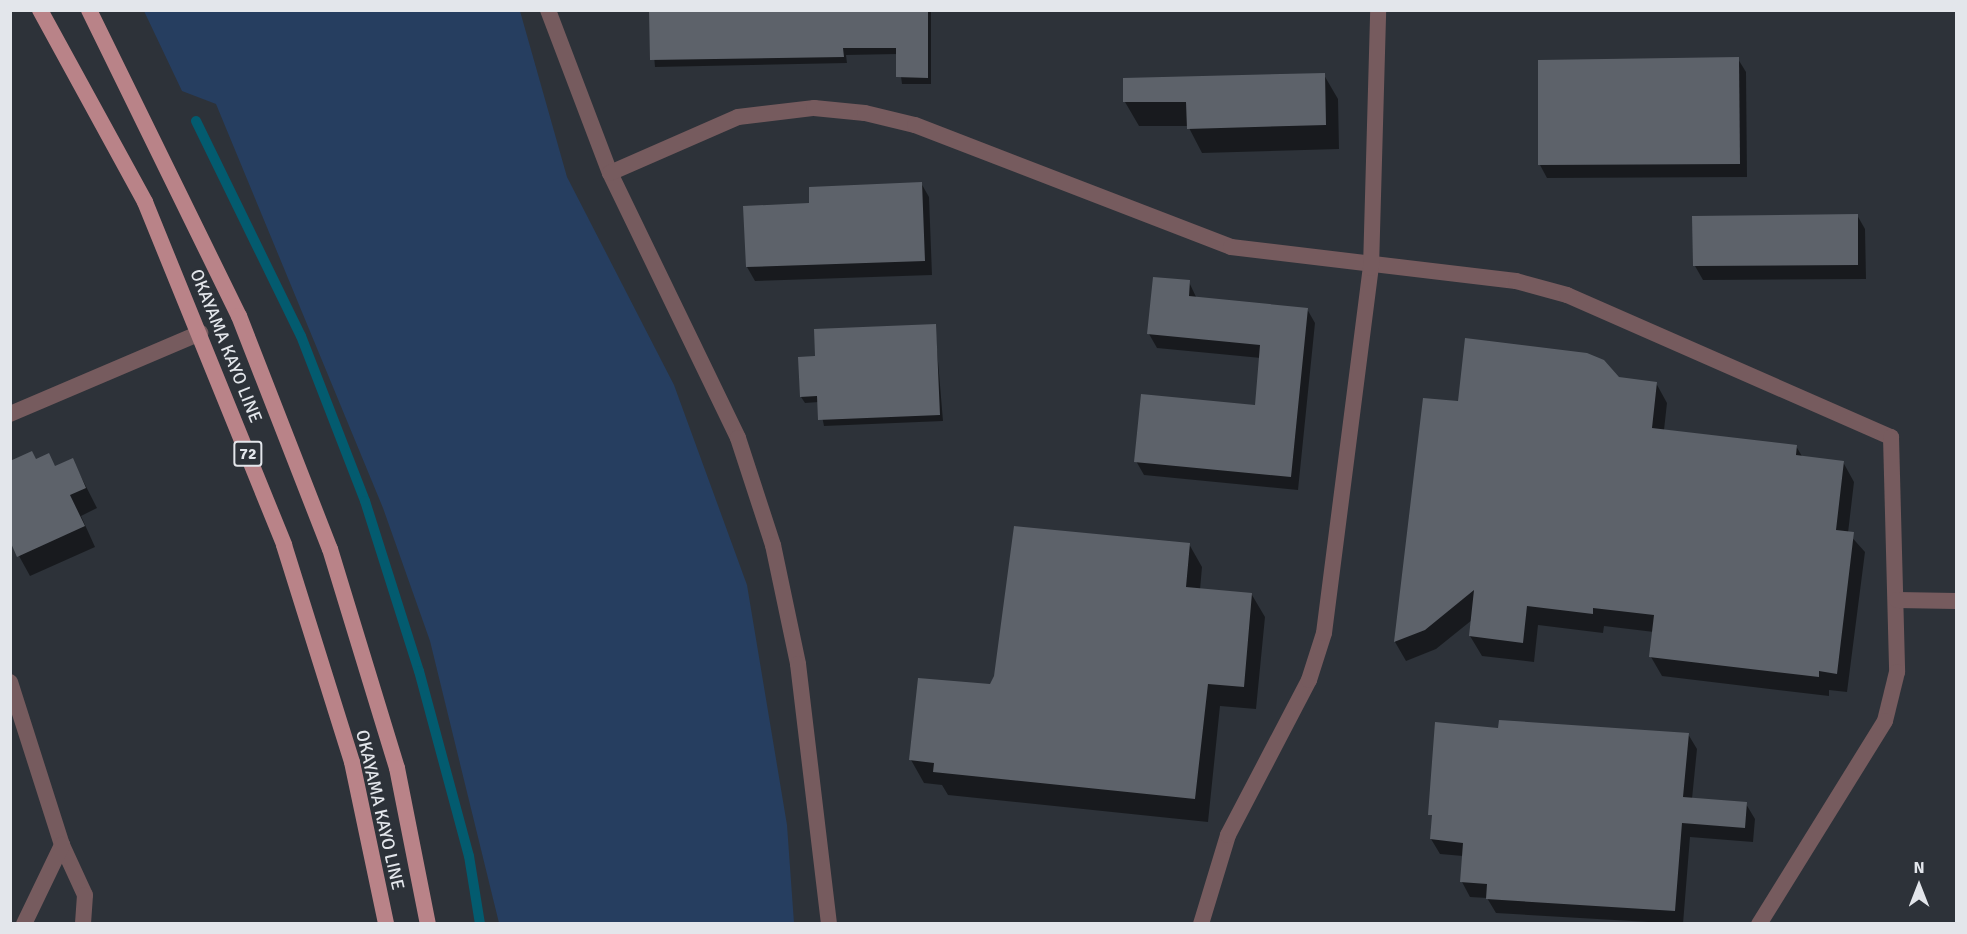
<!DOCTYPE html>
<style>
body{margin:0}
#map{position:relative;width:1967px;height:934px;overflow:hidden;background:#2d3239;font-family:Signika,sans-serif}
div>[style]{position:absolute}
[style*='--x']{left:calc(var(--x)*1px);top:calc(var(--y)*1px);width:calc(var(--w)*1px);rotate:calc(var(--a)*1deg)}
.green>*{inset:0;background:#263e60}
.shadow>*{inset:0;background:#0007}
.stream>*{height:10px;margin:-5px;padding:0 5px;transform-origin:5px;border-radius:5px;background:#035b6f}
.building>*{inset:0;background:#5d626a}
.minor>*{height:16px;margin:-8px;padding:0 8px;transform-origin:8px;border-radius:8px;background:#765b5e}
.primary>*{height:16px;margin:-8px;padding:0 8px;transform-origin:8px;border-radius:8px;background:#b98388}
span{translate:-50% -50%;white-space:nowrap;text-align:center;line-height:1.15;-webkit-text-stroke:5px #2d3239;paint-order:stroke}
.shield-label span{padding:2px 4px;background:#2d3239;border:2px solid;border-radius:4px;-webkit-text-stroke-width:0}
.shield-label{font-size:16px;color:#e3e6eb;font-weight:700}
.street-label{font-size:18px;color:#e3e6eb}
.frame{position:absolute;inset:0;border:12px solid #e3e6eb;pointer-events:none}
.north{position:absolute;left:1889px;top:856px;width:60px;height:60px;-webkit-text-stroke:4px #2d3239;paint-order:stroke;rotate:0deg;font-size:16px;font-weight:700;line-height:24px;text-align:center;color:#e3e6eb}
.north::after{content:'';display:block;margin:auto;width:21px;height:27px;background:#e3e6eb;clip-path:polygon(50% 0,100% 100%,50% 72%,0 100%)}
</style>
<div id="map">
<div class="green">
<div style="clip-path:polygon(144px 11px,520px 11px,567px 177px,674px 385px,747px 585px,787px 825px,794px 923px,499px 923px,430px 641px,383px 508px,216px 104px,182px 91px)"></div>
</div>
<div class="shadow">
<div style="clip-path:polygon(650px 10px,931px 10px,931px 84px,902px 84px,898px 54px,846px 55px,847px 63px,655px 67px)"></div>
<div style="clip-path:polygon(1738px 59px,1746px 72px,1747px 177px,1547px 178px,1540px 165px)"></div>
<div style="clip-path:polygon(1324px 75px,1338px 99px,1339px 149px,1202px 153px,1188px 126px,1139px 126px,1125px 102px,1125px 80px)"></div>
<div style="clip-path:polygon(921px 183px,929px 197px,932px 275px,755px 281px,747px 267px,811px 204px)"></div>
<div style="clip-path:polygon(1857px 215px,1865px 229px,1866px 279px,1703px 280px,1695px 266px)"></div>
<div style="clip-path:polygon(1189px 282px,1197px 299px,1307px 309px,1315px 323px,1298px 490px,1144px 475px,1136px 461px,1256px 407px,1261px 358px,1157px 348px,1149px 334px)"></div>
<div style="clip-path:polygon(935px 325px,943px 421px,824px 426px,819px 402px,805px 403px,801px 397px,816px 358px)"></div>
<div style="clip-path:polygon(1618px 378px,1656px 383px,1667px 403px,1664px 430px,1796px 446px,1803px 458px,1843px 462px,1854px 482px,1848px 533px,1865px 552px,1847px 692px,1829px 690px,1829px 696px,1662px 676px,1651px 657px,1654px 632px,1604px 626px,1603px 633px,1538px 625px,1534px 662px,1482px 656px,1470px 636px,1472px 620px,1436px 649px,1406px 661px,1395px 642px,1424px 399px,1459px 403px)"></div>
<div style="clip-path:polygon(72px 459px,97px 508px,81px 516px,95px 547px,30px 576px,19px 556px,36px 460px,55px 467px)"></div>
<div style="clip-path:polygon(1189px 544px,1202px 567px,1200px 590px,1252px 595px,1265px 617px,1256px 709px,1220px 706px,1208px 822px,948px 795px,942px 785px,924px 783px,911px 760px,991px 686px)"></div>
<div style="clip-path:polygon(1500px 729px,1688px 734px,1697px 749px,1692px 799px,1746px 804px,1755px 819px,1753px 842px,1690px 837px,1683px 924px,1496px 913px,1487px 898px,1470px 897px,1462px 882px,1463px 856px,1440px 854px,1431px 839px)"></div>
</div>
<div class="stream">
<div style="--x:196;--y:121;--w:239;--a:64"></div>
<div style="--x:301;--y:336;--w:177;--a:68.8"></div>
<div style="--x:365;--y:501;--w:178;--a:72.4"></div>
<div style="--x:419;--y:671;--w:192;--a:74.9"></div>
<div style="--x:469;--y:856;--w:69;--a:80.8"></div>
</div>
<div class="building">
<div style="clip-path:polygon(649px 10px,928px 10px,928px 78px,896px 77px,896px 48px,843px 48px,844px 57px,650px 60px)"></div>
<div style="clip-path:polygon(1739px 57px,1740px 164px,1538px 165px,1538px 60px)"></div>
<div style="clip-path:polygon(1325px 73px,1326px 125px,1187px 129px,1186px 102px,1123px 102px,1123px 78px)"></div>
<div style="clip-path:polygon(922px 182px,925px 261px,746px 267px,743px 206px,809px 203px,809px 187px)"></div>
<div style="clip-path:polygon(1858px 214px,1858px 265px,1693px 266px,1692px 216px)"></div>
<div style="clip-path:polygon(1153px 277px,1190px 280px,1189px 296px,1308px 308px,1291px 477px,1134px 462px,1141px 394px,1255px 405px,1260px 345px,1147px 334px)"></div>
<div style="clip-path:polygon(936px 324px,940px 415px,818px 420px,817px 396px,800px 397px,798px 357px,815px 356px,814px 329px)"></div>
<div style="clip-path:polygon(1465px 338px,1587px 353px,1604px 360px,1619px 377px,1657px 382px,1652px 428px,1797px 445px,1796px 455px,1844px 461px,1836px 530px,1854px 532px,1837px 674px,1819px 671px,1819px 677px,1649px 657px,1654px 615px,1593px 608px,1593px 614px,1527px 606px,1523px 643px,1469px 636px,1474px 590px,1425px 630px,1394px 642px,1423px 398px,1458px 401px)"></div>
<div style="clip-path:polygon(32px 451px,36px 459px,49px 453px,55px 466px,73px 458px,86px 488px,70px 495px,85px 526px,17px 557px,10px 541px,10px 461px)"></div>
<div style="clip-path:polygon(1014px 526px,1190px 543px,1186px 587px,1252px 593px,1244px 687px,1208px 684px,1195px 799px,933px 772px,934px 763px,909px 760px,918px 678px,990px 684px,994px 676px)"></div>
<div style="clip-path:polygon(1499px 720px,1689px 733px,1683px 797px,1747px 802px,1745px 828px,1682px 823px,1675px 911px,1486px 899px,1487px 884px,1460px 882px,1463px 843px,1430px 839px,1432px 815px,1428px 815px,1435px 722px,1498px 728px)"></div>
</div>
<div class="minor">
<div style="--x:548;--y:10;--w:174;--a:69.2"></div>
<div style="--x:610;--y:173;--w:294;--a:64.2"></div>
<div style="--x:738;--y:438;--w:113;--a:71.9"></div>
<div style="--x:773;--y:545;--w:122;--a:78.1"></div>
<div style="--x:798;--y:664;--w:262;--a:83.2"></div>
<div style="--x:610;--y:173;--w:140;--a:-23.6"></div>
<div style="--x:738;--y:117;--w:77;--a:-6.8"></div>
<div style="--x:814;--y:108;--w:51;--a:5.6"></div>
<div style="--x:865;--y:113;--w:51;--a:13.5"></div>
<div style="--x:915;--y:125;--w:339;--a:21.1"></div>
<div style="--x:1231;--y:247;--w:287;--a:6.8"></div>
<div style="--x:1516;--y:281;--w:53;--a:15.4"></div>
<div style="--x:1567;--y:295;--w:354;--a:23.7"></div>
<div style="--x:1891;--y:437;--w:235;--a:88.5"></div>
<div style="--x:1897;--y:672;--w:50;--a:103.8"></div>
<div style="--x:1885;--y:721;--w:239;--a:121.8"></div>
<div style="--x:10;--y:414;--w:207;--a:-23.1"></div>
<div style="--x:1897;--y:600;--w:59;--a:1"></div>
<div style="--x:10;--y:682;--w:171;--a:72.3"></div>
<div style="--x:62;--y:845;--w:55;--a:65.3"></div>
<div style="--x:85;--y:895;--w:29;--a:94"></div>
<div style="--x:24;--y:924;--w:88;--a:-64.3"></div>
<div style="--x:1201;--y:924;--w:93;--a:-73.1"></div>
<div style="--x:1228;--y:835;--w:175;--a:-62.4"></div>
<div style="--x:1309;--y:680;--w:49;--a:-72.3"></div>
<div style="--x:1324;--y:633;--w:368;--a:-82.7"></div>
<div style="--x:1371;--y:268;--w:258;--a:-88.4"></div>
</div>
<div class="primary">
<div style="--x:40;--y:10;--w:219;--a:61.3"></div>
<div style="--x:145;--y:202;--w:370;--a:67.9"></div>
<div style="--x:284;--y:545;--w:227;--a:72.6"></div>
<div style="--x:352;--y:762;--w:166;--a:78.1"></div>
<div style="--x:89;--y:10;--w:341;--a:63.9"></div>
<div style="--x:239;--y:316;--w:250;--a:68.7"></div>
<div style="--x:330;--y:549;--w:229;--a:73"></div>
<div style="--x:397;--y:768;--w:159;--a:78.8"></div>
</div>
<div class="shield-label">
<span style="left:248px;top:454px">72</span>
</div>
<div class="street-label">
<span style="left:226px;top:346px;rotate:68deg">OKAYAMA KAYO LINE</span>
<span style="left:380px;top:810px;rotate:77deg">OKAYAMA KAYO LINE</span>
</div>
<div class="frame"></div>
<div class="north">N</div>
</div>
